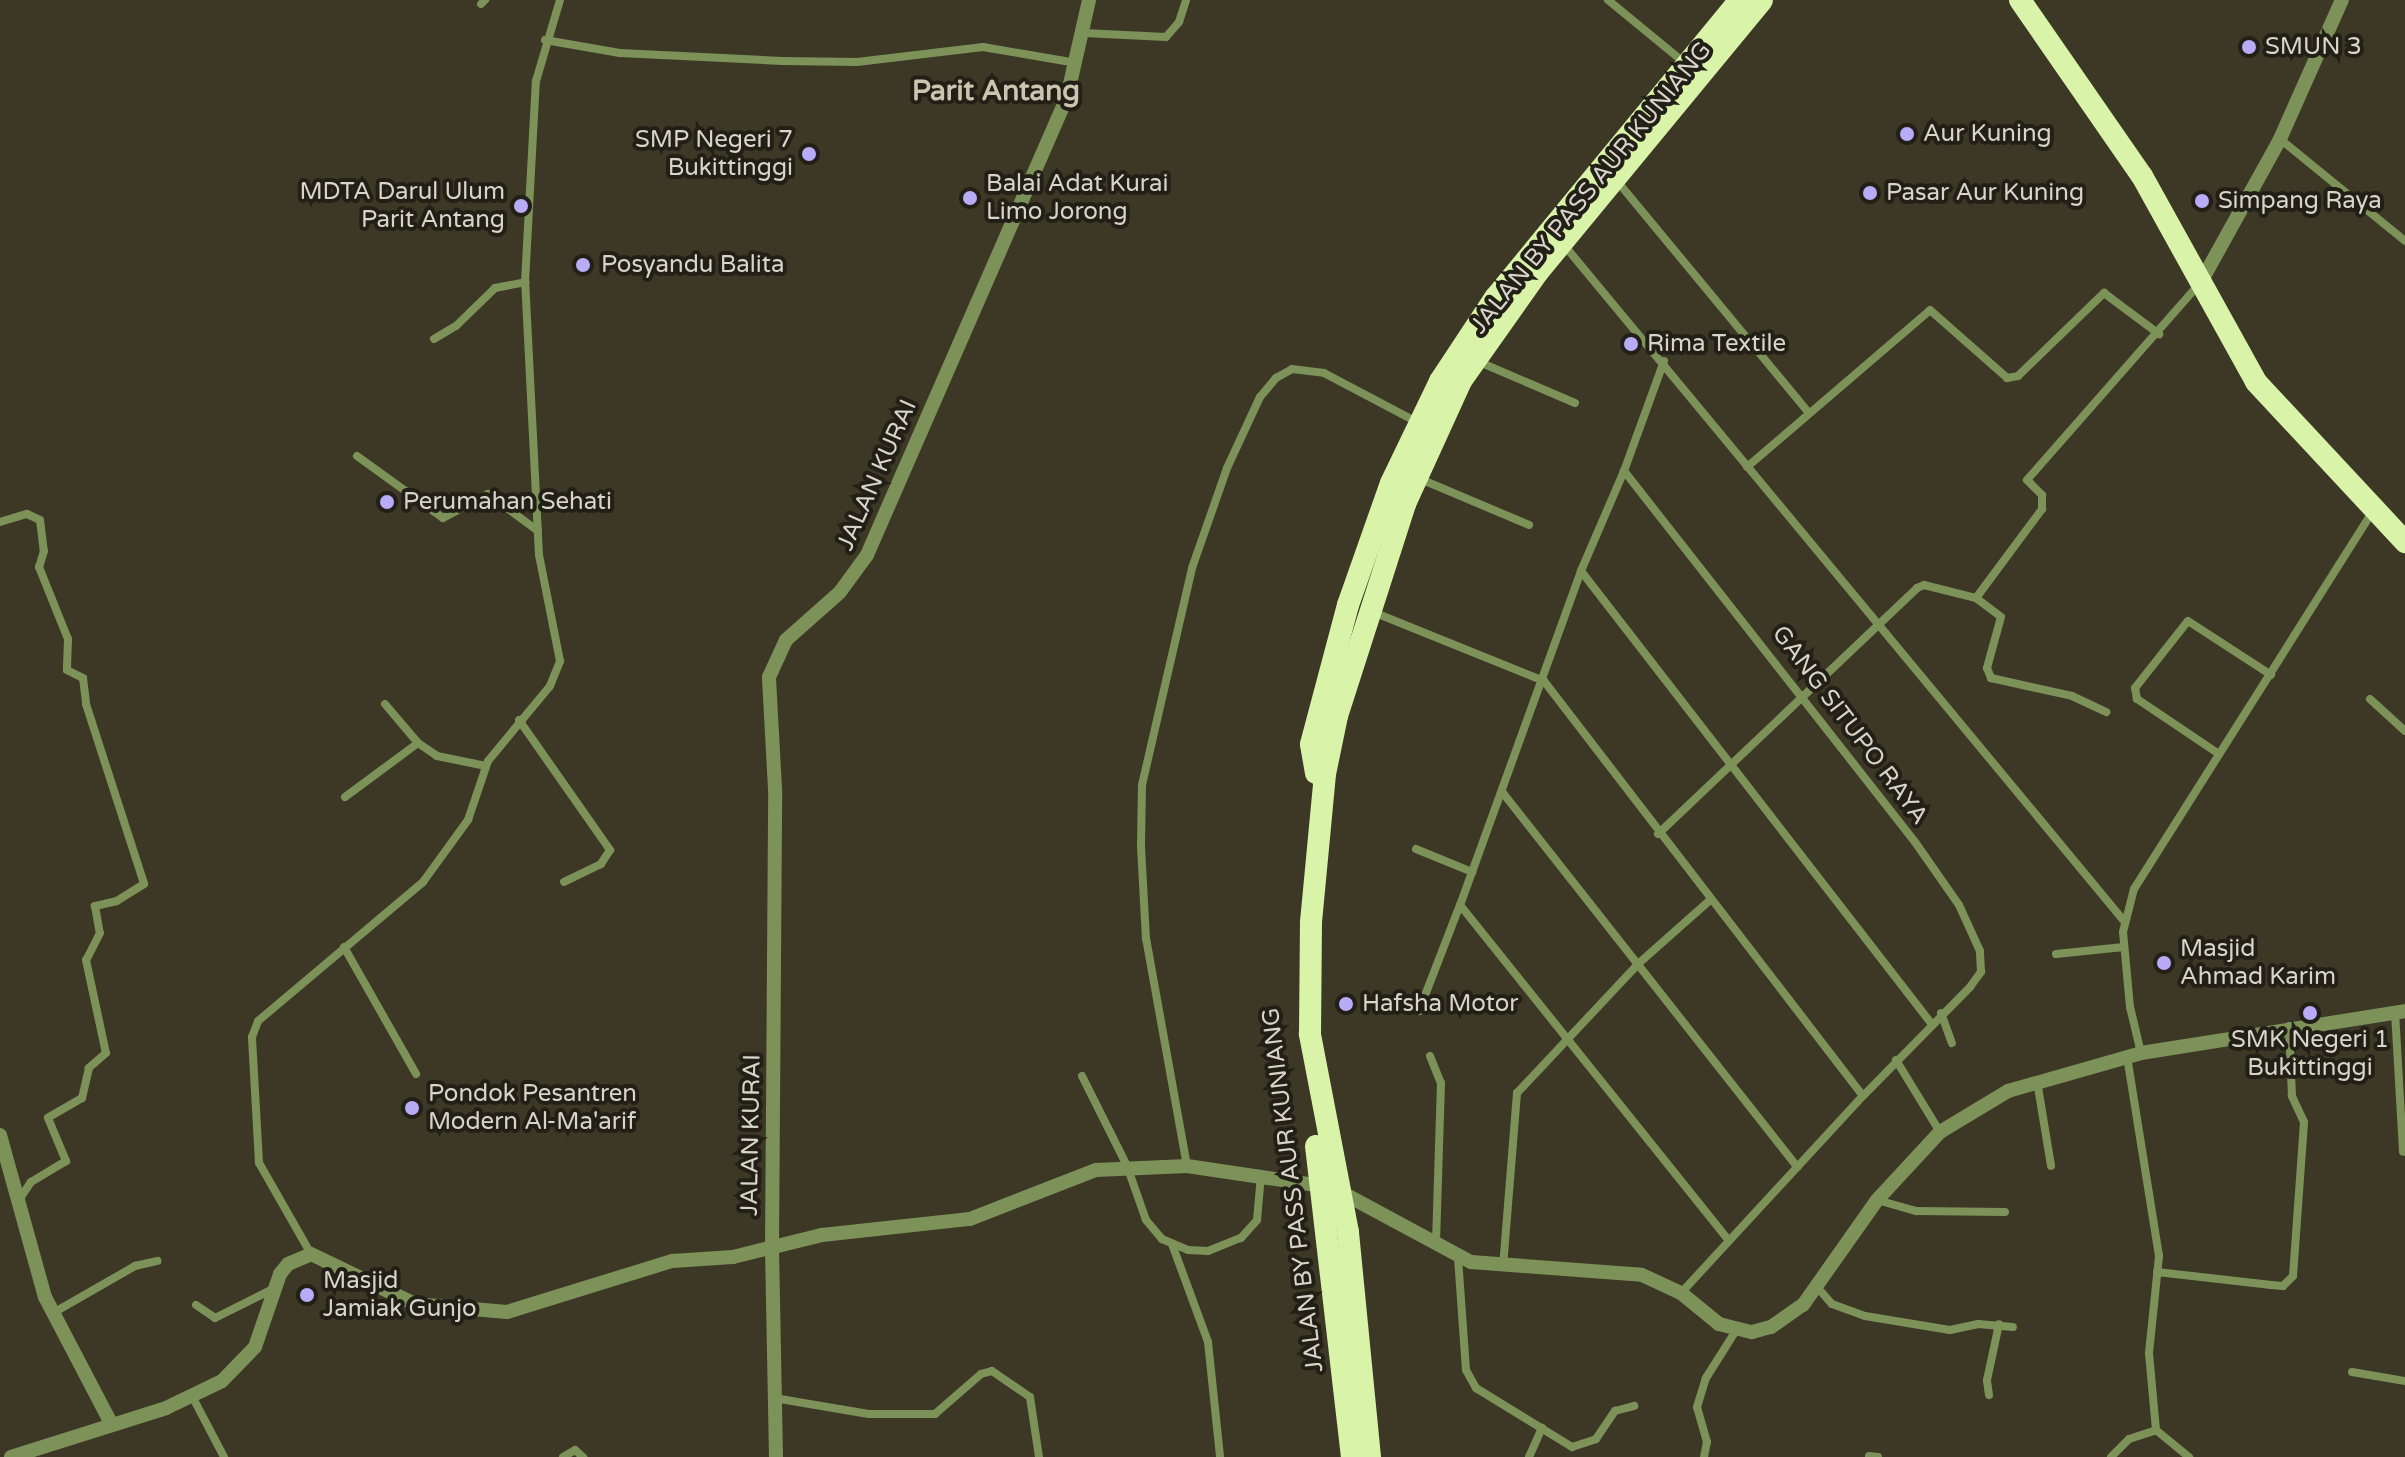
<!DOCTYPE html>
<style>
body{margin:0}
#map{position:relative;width:2405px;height:1457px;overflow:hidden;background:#3d3826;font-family:"Varela Round",sans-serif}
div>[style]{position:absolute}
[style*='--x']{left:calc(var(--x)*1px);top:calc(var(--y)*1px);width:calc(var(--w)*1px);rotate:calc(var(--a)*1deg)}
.minor>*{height:8px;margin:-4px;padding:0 4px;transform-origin:4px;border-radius:4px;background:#7c9258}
.tertiary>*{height:14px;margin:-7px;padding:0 7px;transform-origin:7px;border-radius:7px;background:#7c9258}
.trunk>*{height:22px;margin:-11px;padding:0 11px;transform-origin:11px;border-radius:11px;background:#d9f4a8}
.dots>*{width:22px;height:22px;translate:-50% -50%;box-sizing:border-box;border:4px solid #221f17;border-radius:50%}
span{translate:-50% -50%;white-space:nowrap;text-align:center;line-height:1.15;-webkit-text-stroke:8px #221f17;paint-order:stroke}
.poi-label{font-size:24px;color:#d7d4c9}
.left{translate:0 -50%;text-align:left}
.right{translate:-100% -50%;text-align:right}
.street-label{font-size:24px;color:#d7d4c9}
.quarter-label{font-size:28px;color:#cbc5af;font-weight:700}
</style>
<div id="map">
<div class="minor">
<div style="--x:1608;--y:0;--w:102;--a:39.4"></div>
<div style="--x:481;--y:4;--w:6;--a:-45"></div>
<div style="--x:1084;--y:33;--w:82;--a:2.8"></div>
<div style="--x:1166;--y:37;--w:20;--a:-49"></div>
<div style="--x:1179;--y:22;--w:23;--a:-72"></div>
<div style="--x:545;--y:40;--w:76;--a:9.8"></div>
<div style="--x:620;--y:53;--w:162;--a:2.8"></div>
<div style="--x:782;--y:61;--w:75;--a:0.8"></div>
<div style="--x:857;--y:62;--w:127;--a:-6.8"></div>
<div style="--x:983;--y:47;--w:95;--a:9.7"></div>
<div style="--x:2280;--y:139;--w:161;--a:39.2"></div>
<div style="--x:1622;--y:187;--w:293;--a:50.4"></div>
<div style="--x:1569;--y:251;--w:870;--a:50.36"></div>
<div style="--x:434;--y:339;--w:26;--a:-31"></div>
<div style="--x:456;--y:326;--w:54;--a:-44.3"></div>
<div style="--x:495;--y:288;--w:31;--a:-11"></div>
<div style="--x:1484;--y:364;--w:99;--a:23.2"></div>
<div style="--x:357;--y:456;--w:106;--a:35.8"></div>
<div style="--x:443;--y:518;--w:51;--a:-28.1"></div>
<div style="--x:488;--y:494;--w:62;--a:36.5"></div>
<div style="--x:1747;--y:467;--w:241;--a:-40.6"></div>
<div style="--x:1930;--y:310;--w:103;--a:41.4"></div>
<div style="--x:2007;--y:378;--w:11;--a:-10"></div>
<div style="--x:2018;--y:376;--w:120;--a:-44"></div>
<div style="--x:2104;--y:293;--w:69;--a:36.7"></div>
<div style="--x:1624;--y:471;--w:109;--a:113.3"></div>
<div style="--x:1581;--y:571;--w:355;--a:109.9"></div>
<div style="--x:1460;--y:905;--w:427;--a:51.3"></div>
<div style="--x:1425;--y:481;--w:113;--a:22.9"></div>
<div style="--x:0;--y:522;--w:28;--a:-17"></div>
<div style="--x:27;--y:514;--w:14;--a:25"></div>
<div style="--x:40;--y:520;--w:31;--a:83"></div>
<div style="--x:44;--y:551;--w:17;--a:107"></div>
<div style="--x:39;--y:567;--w:78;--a:68.1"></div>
<div style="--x:68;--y:639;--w:31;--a:92"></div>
<div style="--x:67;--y:670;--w:18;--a:27"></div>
<div style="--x:83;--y:678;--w:26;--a:83"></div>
<div style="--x:86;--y:704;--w:189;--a:72.1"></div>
<div style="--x:144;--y:884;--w:32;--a:148"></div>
<div style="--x:117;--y:901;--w:23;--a:167"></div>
<div style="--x:95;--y:906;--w:27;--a:80"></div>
<div style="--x:100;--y:933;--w:30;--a:117"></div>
<div style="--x:86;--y:960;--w:95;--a:77.9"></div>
<div style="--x:106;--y:1053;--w:23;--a:139"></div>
<div style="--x:89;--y:1068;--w:31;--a:103"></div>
<div style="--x:82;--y:1098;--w:39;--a:150"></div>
<div style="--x:48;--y:1118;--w:47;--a:67.3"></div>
<div style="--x:66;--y:1161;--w:41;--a:149"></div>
<div style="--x:31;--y:1182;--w:22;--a:124"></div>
<div style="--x:1581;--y:571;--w:572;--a:52.25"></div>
<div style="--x:1976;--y:598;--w:31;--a:37"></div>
<div style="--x:2001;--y:617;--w:53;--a:105.4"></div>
<div style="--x:1987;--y:668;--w:11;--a:68"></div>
<div style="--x:1991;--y:678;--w:83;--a:12.5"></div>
<div style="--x:2072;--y:696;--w:38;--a:25"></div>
<div style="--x:1378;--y:614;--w:179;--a:22"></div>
<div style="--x:1544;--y:681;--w:523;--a:52.45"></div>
<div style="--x:1863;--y:1096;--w:153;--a:-45.5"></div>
<div style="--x:1970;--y:987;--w:19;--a:-54"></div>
<div style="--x:1981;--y:972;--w:21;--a:-93"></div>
<div style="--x:1980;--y:951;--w:51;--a:-114.5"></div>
<div style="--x:1959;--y:905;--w:77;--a:-124.9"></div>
<div style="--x:1915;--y:842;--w:472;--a:-128.1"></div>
<div style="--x:1624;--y:471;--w:117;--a:-70"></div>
<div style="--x:2370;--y:699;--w:47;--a:42.4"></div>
<div style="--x:385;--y:704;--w:51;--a:49.8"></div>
<div style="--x:418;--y:743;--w:23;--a:34"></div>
<div style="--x:437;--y:756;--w:50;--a:11.5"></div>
<div style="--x:519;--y:720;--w:159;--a:55"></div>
<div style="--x:610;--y:850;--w:17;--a:123"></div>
<div style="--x:601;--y:864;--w:41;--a:154.1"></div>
<div style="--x:2219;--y:754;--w:99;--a:-146.1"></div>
<div style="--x:2137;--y:699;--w:11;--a:-100"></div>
<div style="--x:2135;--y:688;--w:85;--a:-51.7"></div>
<div style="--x:2188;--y:621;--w:99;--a:33"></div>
<div style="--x:1503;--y:793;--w:476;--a:51.8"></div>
<div style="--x:345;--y:797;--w:91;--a:-36.5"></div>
<div style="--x:1658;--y:834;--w:357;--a:-43.5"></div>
<div style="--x:1917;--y:588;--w:8;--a:-23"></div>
<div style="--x:1924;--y:585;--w:54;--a:14"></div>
<div style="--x:1976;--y:598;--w:111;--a:-53.4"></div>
<div style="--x:2042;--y:509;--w:14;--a:-90"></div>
<div style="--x:2042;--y:495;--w:21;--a:-135"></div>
<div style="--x:2027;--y:480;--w:261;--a:-48.7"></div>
<div style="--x:1416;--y:849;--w:61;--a:22.3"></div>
<div style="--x:344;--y:947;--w:146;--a:60.4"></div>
<div style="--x:2056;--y:954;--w:68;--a:-5.9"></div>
<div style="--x:1419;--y:1011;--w:114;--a:-68.9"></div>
<div style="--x:2395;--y:1012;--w:140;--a:86.7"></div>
<div style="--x:1941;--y:1013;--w:32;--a:70"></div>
<div style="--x:2141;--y:1053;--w:47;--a:-103.4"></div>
<div style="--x:2130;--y:1007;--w:75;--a:-95.3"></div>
<div style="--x:2123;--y:932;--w:44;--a:-75.7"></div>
<div style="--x:2134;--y:889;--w:449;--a:-57.7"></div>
<div style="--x:1430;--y:1056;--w:29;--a:68"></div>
<div style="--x:1441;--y:1083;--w:162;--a:91.8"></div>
<div style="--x:1896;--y:1060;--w:84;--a:58.6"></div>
<div style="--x:1082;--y:1076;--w:101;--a:63.4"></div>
<div style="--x:1127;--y:1166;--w:57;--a:70.6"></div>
<div style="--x:1146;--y:1220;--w:25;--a:50"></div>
<div style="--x:1162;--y:1239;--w:28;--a:23"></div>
<div style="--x:1188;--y:1250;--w:20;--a:3"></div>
<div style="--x:1208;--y:1251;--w:35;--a:-22"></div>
<div style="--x:1241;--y:1238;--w:24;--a:-48"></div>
<div style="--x:1257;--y:1220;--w:45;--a:-84.9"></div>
<div style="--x:2037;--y:1081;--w:86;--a:80.6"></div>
<div style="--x:1187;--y:1166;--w:231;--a:-100.2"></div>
<div style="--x:1146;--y:939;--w:93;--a:-93.1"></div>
<div style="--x:1141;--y:846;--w:61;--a:-89.1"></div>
<div style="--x:1142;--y:785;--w:223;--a:-77"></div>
<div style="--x:1192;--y:568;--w:106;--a:-70.7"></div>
<div style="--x:1227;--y:468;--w:78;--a:-65.1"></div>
<div style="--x:1260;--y:397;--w:25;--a:-50"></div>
<div style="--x:1276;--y:378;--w:18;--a:-29"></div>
<div style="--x:1292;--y:369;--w:32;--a:7"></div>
<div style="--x:1324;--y:373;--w:105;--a:27.8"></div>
<div style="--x:1877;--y:1200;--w:41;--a:15.8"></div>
<div style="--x:1916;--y:1211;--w:89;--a:0.6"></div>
<div style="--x:1172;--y:1244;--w:104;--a:69.8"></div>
<div style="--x:1208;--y:1342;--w:116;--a:84"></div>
<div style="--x:311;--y:1254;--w:105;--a:-119.7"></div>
<div style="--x:259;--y:1163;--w:126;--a:-93.2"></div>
<div style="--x:252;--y:1037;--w:17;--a:-69"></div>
<div style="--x:258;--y:1021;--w:216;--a:-40.1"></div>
<div style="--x:423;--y:882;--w:77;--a:-54"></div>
<div style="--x:468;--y:820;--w:62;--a:-71.3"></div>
<div style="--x:488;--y:761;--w:97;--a:-50.4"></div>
<div style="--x:550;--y:686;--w:27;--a:-68"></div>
<div style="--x:560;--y:661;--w:108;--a:-101.2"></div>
<div style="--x:539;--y:555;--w:273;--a:-92.9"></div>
<div style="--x:525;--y:282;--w:201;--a:-86.9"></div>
<div style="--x:536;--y:81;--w:84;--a:-73.5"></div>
<div style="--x:1458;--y:1258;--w:112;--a:85.9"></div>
<div style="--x:1466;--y:1370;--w:21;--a:61"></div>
<div style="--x:1476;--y:1388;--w:113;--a:31.6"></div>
<div style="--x:1572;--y:1447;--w:25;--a:-18"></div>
<div style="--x:1596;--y:1439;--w:34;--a:-56"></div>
<div style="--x:1615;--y:1411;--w:20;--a:-15"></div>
<div style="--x:1503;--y:1267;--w:175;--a:-85.4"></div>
<div style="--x:1517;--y:1093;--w:177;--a:-46.8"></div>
<div style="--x:1638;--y:964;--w:95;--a:-41.6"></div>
<div style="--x:2157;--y:1272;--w:115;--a:6.5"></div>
<div style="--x:2271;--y:1285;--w:12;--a:5"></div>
<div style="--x:2283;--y:1286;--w:14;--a:-45"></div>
<div style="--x:2293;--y:1276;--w:154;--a:-85.9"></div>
<div style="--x:2304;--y:1122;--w:29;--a:-115"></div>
<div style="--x:2292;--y:1096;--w:70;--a:-92.5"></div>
<div style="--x:1818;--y:1288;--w:21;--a:49"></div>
<div style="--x:1832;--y:1304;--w:35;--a:20"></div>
<div style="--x:1865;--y:1316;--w:86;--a:9.4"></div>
<div style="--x:1950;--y:1330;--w:29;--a:-12"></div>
<div style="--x:1978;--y:1324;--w:35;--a:5"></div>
<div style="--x:1681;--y:1293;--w:268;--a:-47.3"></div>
<div style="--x:196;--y:1305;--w:23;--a:34"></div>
<div style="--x:215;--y:1318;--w:65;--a:-26.6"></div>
<div style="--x:53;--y:1313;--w:95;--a:-29.8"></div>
<div style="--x:135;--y:1266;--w:23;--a:-13"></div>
<div style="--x:2352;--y:1372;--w:54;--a:9.6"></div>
<div style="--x:1989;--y:1395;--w:15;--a:-98"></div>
<div style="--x:1987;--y:1380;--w:57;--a:-77.9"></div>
<div style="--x:192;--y:1396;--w:69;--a:62.3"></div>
<div style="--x:774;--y:1398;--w:96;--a:9.6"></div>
<div style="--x:869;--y:1414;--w:66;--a:0"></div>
<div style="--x:935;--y:1414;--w:61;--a:-41"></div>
<div style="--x:981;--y:1374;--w:11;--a:-15"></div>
<div style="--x:992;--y:1371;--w:46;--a:34.4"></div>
<div style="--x:1030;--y:1397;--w:61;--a:81.5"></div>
<div style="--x:2156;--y:1430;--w:43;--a:39.3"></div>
<div style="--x:1869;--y:1456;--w:9;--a:6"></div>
<div style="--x:563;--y:1457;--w:14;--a:-30"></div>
<div style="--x:575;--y:1450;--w:11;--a:41"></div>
<div style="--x:1529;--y:1457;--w:32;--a:-66"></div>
<div style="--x:1704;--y:1457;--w:15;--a:-79"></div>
<div style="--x:1707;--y:1442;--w:36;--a:-106"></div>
<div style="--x:1697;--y:1407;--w:30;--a:-73"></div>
<div style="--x:1706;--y:1378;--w:54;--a:-57.8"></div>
<div style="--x:2111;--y:1457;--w:25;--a:-45"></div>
<div style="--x:2129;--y:1439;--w:28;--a:-18"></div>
<div style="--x:2156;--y:1430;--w:77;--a:-95.2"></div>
<div style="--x:2149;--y:1353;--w:98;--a:-84.1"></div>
<div style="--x:2159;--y:1256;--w:202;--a:-99.1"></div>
</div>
<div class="tertiary">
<div style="--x:2202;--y:280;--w:161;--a:-61"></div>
<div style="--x:2280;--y:139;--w:152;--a:-66"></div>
<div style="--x:0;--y:1135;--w:168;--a:74.5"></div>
<div style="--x:45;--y:1297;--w:144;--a:62.4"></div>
<div style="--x:1339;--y:1191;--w:150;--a:28.3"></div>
<div style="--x:1471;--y:1262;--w:171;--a:4.3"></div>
<div style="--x:1642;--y:1275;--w:43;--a:24.8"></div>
<div style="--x:1681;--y:1293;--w:49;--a:39.2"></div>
<div style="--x:1719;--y:1324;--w:34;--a:14"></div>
<div style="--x:1752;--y:1332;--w:20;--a:-15"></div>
<div style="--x:1771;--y:1327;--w:39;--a:-35"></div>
<div style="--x:1803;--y:1305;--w:128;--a:-54.8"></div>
<div style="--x:1877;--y:1200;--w:93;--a:-47.2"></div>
<div style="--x:1940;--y:1132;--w:79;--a:-31.1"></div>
<div style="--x:2008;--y:1091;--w:138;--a:-15.9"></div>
<div style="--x:2141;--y:1053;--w:267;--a:-9"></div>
<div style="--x:11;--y:1457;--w:163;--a:-17.5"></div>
<div style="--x:166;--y:1408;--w:62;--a:-25.7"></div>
<div style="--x:222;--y:1381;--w:47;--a:-45.9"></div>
<div style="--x:255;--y:1347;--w:77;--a:-71.1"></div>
<div style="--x:280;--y:1274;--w:13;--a:-51"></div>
<div style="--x:288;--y:1264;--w:25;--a:-23"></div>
<div style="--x:311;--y:1254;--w:115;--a:25.7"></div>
<div style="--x:415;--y:1304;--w:92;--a:5"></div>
<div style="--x:507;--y:1312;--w:173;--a:-17.2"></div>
<div style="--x:672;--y:1261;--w:61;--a:-3.8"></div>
<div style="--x:733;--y:1257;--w:92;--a:-13.9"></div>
<div style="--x:822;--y:1235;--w:149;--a:-6.2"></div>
<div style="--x:970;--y:1219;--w:135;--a:-21.3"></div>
<div style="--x:1096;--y:1170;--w:91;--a:-2.5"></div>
<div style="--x:1187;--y:1166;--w:136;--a:8.4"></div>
<div style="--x:776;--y:1457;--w:208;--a:-91.1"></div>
<div style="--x:772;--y:1249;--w:460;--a:-89.6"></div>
<div style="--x:775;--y:789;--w:112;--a:-93.1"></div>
<div style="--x:769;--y:677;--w:41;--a:-65.3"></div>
<div style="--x:786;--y:640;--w:72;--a:-41.6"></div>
<div style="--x:840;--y:592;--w:46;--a:-53.9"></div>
<div style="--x:867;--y:555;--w:500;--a:-66.4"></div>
<div style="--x:1067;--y:97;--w:99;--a:-77.2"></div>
</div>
<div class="trunk">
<div style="--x:2020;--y:0;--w:214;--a:55.3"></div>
<div style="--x:2142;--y:176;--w:235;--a:61"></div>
<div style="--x:2256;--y:382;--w:219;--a:47"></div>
<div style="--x:1316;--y:773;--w:29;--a:-100"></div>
<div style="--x:1311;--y:744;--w:144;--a:-75.1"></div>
<div style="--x:1348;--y:605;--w:129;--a:-70.6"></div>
<div style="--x:1391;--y:483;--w:113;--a:-64.3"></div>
<div style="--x:1440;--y:381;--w:100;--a:-56.5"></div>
<div style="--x:1495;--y:298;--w:386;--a:-50.6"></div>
<div style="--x:1316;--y:1146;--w:313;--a:83.4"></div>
<div style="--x:1370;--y:1457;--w:226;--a:-95.6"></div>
<div style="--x:1348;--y:1232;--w:202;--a:-100.9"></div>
<div style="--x:1310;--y:1034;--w:112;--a:-89.5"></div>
<div style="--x:1311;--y:922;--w:149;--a:-84.6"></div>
<div style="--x:1325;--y:774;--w:59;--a:-78.3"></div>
<div style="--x:1337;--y:716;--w:223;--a:-72.2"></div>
<div style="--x:1405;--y:504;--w:135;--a:-65.5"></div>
<div style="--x:1461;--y:381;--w:133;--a:-54.8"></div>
<div style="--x:1538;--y:272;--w:352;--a:-50.5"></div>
</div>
<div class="dots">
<div style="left:2249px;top:47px;background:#b8abf7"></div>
<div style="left:1907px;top:134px;background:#b8abf7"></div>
<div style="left:809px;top:154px;background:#b8abf7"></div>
<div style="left:1870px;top:193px;background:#b8abf7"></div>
<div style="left:970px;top:198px;background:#b8abf7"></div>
<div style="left:2202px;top:201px;background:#b8abf7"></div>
<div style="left:521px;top:206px;background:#b8abf7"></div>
<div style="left:583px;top:265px;background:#b8abf7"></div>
<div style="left:1631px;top:344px;background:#b8abf7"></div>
<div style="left:387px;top:502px;background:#b8abf7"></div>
<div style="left:2164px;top:963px;background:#b8abf7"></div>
<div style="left:1346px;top:1004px;background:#b8abf7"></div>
<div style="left:2310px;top:1013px;background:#b8abf7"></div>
<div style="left:412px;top:1108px;background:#b8abf7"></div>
<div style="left:307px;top:1295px;background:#b8abf7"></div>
</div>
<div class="poi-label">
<span class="left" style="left:2265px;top:47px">SMUN 3</span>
<span class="left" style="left:1923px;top:134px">Aur Kuning</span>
<span class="right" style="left:793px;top:154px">SMP Negeri 7<br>Bukittinggi</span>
<span class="left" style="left:986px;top:198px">Balai Adat Kurai<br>Limo Jorong</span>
<span class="right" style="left:505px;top:206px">MDTA Darul Ulum<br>Parit Antang</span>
<span class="left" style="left:1886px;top:193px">Pasar Aur Kuning</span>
<span class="left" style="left:2218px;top:201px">Simpang Raya</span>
<span class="left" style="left:601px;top:265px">Posyandu Balita</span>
<span class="left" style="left:1647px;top:344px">Rima Textile</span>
<span class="left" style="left:403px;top:502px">Perumahan Sehati</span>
<span class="left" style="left:2180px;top:963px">Masjid<br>Ahmad Karim</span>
<span class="left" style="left:1362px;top:1004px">Hafsha Motor</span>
<span style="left:2310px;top:1054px">SMK Negeri 1<br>Bukittinggi</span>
<span class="left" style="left:428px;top:1108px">Pondok Pesantren<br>Modern Al-Ma'arif</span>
<span class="left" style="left:323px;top:1295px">Masjid<br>Jamiak Gunjo</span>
</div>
<div class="street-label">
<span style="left:1591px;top:188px;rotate:-51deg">JALAN BY PASS AUR KUNIANG</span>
<span style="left:877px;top:475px;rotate:-66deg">JALAN KURAI</span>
<span style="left:1850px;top:725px;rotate:53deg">GANG SITUPO RAYA</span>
<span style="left:751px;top:1135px;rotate:-89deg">JALAN KURAI</span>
<span style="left:1293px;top:1190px;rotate:-97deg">JALAN BY PASS AUR KUNIANG</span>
</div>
<div class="quarter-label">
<span style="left:996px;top:91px">Parit Antang</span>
</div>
</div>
